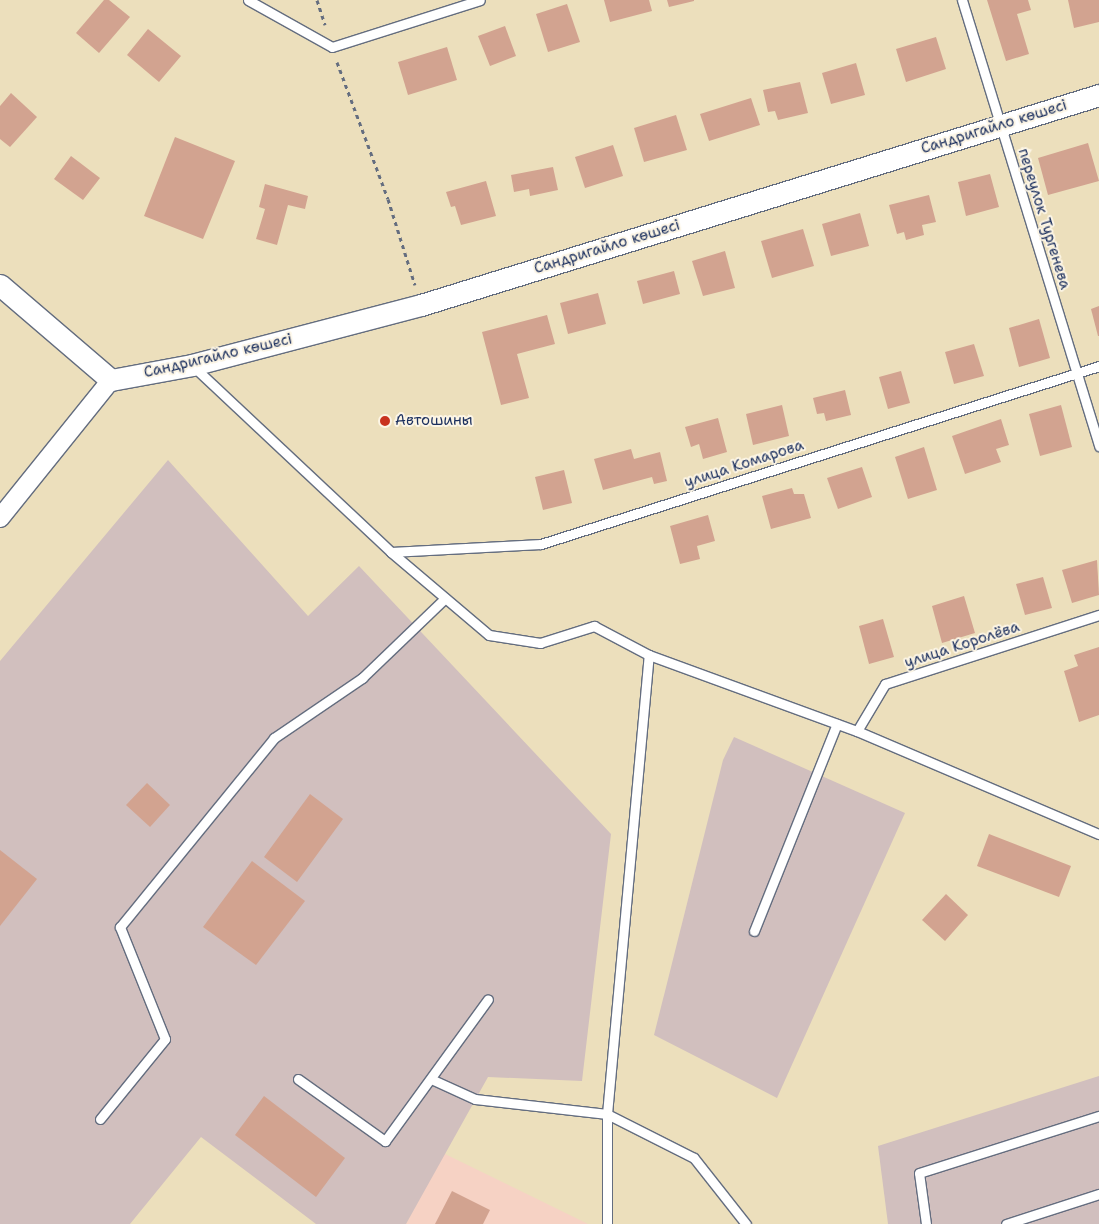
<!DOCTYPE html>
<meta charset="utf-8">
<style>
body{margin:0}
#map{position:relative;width:1099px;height:1224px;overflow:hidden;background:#ecdfbc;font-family:"Shantell Sans",sans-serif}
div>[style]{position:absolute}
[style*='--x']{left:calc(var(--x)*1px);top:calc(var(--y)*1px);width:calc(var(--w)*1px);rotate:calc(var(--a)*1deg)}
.built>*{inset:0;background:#f6d2c4}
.industrial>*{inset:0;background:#d1bfbe}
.building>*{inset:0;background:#d2a390}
.path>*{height:3px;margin-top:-1.5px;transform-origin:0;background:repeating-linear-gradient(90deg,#646d7f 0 4px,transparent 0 8px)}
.roads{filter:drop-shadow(1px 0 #646d7f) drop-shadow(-1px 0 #646d7f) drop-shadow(0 1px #646d7f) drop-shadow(0 -1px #646d7f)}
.service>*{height:9px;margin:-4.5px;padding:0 4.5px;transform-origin:4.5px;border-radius:4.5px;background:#fff}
.minor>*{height:18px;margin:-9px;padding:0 9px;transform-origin:9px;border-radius:9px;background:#fff}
.tertiary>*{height:21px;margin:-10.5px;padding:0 10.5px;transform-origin:10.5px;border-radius:10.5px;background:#fff}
.dots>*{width:14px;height:14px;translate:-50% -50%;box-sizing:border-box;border:2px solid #fcf5e5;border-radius:50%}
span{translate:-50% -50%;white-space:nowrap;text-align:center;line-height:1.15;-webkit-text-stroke:4px #fcf5e5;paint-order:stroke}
.street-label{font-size:15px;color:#1b2f5e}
.poi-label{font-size:15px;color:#1b2f5e}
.left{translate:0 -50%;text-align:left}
</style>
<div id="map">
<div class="built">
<div style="clip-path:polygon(443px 1153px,588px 1224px,406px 1224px)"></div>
</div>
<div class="industrial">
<div style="clip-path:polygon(168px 460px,308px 616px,359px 566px,611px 834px,582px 1081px,488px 1077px,406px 1224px,316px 1224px,201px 1137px,130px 1224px,0 1224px,0 661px)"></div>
<div style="clip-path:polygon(734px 737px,905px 813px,777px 1098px,654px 1035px,723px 760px)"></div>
<div style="clip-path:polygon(1099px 1076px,1099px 1224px,888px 1224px,878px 1146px)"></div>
</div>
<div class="building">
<div style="clip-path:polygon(104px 0,109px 0,130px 17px,99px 53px,76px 33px)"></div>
<div style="clip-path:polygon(604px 0,649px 0,652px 11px,610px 22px)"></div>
<div style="clip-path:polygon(667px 0,694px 0,694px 1px,669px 7px)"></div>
<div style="clip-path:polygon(987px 0,1028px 0,1031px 10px,1017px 14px,1029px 54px,1006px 61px)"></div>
<div style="clip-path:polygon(1068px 0,1099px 0,1099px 22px,1074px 28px)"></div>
<div style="clip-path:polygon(567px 4px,580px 42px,548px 52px,536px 14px)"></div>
<div style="clip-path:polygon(505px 26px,516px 56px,490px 66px,478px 36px)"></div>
<div style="clip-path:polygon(148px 29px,181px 56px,159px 82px,127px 55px)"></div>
<div style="clip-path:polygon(936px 37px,946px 69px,906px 82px,896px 49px)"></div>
<div style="clip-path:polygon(447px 47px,457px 80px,408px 95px,398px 62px)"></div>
<div style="clip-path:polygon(856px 63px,865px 95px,831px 104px,822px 73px)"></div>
<div style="clip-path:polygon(800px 82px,808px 113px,778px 120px,775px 111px,768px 112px,763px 90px)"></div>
<div style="clip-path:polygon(11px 93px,37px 117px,10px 147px,0 139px,0 106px)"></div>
<div style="clip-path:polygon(751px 98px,760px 125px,709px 141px,700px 114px)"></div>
<div style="clip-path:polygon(676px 115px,687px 150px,644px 162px,634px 128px)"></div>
<div style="clip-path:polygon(175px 137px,235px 161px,203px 239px,144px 216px)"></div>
<div style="clip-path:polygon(1088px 143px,1099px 181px,1048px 195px,1038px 158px)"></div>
<div style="clip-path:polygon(613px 145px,623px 176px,585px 188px,575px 157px)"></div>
<div style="clip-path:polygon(71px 156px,100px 178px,83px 200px,54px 179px)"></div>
<div style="clip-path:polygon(553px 167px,558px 190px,530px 196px,529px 189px,514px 192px,511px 175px)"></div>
<div style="clip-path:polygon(990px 174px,999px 207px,966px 216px,958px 182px)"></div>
<div style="clip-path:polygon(486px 181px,496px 216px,461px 225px,455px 206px,451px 207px,446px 192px)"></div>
<div style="clip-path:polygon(265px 184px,308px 196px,305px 209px,288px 205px,277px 245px,256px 239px,265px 209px,259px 207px)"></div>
<div style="clip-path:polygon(929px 195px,936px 222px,922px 225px,924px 235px,906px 240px,904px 232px,897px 234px,889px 205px)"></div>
<div style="clip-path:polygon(860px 213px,869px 246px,831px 256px,822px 224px)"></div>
<div style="clip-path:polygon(803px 229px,814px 266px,772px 278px,761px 241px)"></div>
<div style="clip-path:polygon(725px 251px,735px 288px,703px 296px,692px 261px)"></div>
<div style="clip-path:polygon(674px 271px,680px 294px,643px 304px,637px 281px)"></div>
<div style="clip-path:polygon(598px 293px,606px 324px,568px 334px,560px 303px)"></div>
<div style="clip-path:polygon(1099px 306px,1099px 336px,1098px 336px,1091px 309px)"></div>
<div style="clip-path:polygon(547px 315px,555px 344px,517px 354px,529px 398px,501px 405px,482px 332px)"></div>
<div style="clip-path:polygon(1039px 319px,1050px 358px,1019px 367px,1009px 328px)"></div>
<div style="clip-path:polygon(974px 344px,984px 376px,954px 384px,945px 352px)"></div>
<div style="clip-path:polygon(901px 371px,910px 403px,888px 409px,879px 377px)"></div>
<div style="clip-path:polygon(845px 390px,851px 415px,826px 421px,824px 413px,817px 414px,813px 398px)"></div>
<div style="clip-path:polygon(782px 405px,789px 436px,753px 445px,746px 414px)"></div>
<div style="clip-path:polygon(1061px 405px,1072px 447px,1040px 456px,1029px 414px)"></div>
<div style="clip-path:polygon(718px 418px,727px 452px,703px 459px,699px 444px,691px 447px,685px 427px)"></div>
<div style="clip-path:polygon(1001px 419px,1009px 445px,996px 449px,1001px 462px,965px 474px,952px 436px)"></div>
<div style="clip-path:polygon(924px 447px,937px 490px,908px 499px,895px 457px)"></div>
<div style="clip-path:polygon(631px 449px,634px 459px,660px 452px,667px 481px,654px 484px,652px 477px,603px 490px,594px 459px)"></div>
<div style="clip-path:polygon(862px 467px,872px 497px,838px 509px,827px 478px)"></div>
<div style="clip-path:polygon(564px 470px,572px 503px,543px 510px,535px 477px)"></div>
<div style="clip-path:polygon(792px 488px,794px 494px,804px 494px,811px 518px,771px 529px,762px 496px)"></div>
<div style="clip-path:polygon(708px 515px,715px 541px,697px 546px,700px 559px,680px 564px,670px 526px)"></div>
<div style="clip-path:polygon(1097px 560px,1099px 595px,1072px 603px,1062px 570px)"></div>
<div style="clip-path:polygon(1043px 577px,1052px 608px,1025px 615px,1016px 584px)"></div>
<div style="clip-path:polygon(964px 596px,975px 633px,942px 643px,932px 606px)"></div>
<div style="clip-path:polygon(883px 619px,894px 657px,869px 664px,859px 626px)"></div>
<div style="clip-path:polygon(1099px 647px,1099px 715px,1079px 722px,1064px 671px,1078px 666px,1074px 655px)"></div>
<div style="clip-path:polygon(147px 783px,170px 805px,150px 827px,126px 805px)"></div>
<div style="clip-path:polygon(310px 794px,343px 819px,297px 882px,264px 857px)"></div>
<div style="clip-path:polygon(989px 834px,1071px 866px,1059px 897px,977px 866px)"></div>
<div style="clip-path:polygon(0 850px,37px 879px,0 926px)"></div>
<div style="clip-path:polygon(252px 861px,305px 901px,256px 965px,203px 927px)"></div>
<div style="clip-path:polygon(946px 894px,968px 915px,945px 941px,922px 920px)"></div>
<div style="clip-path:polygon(264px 1096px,345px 1158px,316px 1197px,235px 1135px)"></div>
<div style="clip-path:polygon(452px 1191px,490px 1210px,483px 1224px,435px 1224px)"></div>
</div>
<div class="path">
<div style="--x:317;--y:0;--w:26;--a:72"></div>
<div style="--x:337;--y:62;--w:146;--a:69.6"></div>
<div style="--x:388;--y:199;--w:90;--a:72.6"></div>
</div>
<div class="roads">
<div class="service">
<div style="--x:248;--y:0;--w:96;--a:29.2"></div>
<div style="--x:332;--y:47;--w:155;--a:-17.6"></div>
<div style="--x:962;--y:0;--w:467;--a:72.9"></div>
<div style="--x:193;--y:366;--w:272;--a:43.2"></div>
<div style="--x:391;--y:552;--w:128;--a:40.3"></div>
<div style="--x:489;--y:635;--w:52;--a:8.9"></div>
<div style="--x:540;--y:643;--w:57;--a:-17.5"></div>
<div style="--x:594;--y:626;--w:62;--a:27.8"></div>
<div style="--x:649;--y:655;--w:221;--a:20.1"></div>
<div style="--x:857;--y:731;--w:263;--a:23.1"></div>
<div style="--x:391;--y:552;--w:150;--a:-3.1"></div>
<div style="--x:541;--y:544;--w:586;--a:-17.69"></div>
<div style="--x:857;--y:731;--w:55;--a:-59.2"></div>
<div style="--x:885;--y:684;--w:225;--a:-17.9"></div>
<div style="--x:754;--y:931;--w:223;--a:-68.2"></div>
<div style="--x:298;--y:1079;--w:107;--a:35.5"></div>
<div style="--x:385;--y:1141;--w:175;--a:-54"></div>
<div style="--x:431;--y:1079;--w:48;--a:24.4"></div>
<div style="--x:475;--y:1099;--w:133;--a:6.5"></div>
<div style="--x:607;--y:1114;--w:97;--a:26.8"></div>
<div style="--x:694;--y:1158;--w:84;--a:51.8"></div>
<div style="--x:100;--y:1119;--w:103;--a:-50.9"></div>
<div style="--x:165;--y:1039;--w:121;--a:-111.9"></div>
<div style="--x:120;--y:927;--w:244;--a:-50.8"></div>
<div style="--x:274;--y:738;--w:107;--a:-34.3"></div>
<div style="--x:362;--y:678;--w:115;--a:-43.9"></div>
<div style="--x:607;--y:1224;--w:110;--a:-90"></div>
<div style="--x:607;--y:1114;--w:461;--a:-84.8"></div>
<div style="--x:926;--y:1224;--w:51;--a:-97.8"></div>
<div style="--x:919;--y:1173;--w:189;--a:-17.6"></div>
<div style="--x:1006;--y:1224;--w:98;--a:-17.9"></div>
</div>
<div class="minor">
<div style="--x:0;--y:518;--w:177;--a:-51.2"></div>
</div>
<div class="tertiary">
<div style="--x:0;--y:285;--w:146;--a:40.6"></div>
<div style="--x:111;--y:380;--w:82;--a:-10.5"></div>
<div style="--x:192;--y:365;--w:237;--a:-14.7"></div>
<div style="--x:421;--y:305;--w:710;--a:-17.21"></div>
</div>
</div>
<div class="dots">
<div style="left:385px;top:421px;background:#c8321e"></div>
</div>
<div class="street-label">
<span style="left:994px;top:127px;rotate:-17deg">Сандригайло көшесі</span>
<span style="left:1044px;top:219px;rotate:73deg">переулок Тургенева</span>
<span style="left:607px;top:247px;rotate:-17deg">Сандригайло көшесі</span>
<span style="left:218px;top:356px;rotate:-13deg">Сандригайло көшесі</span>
<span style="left:744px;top:464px;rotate:-18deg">улица Комарова</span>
<span style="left:962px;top:645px;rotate:-18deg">улица Королёва</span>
</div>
<div class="poi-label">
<span class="left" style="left:395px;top:421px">Автошины</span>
</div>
</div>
